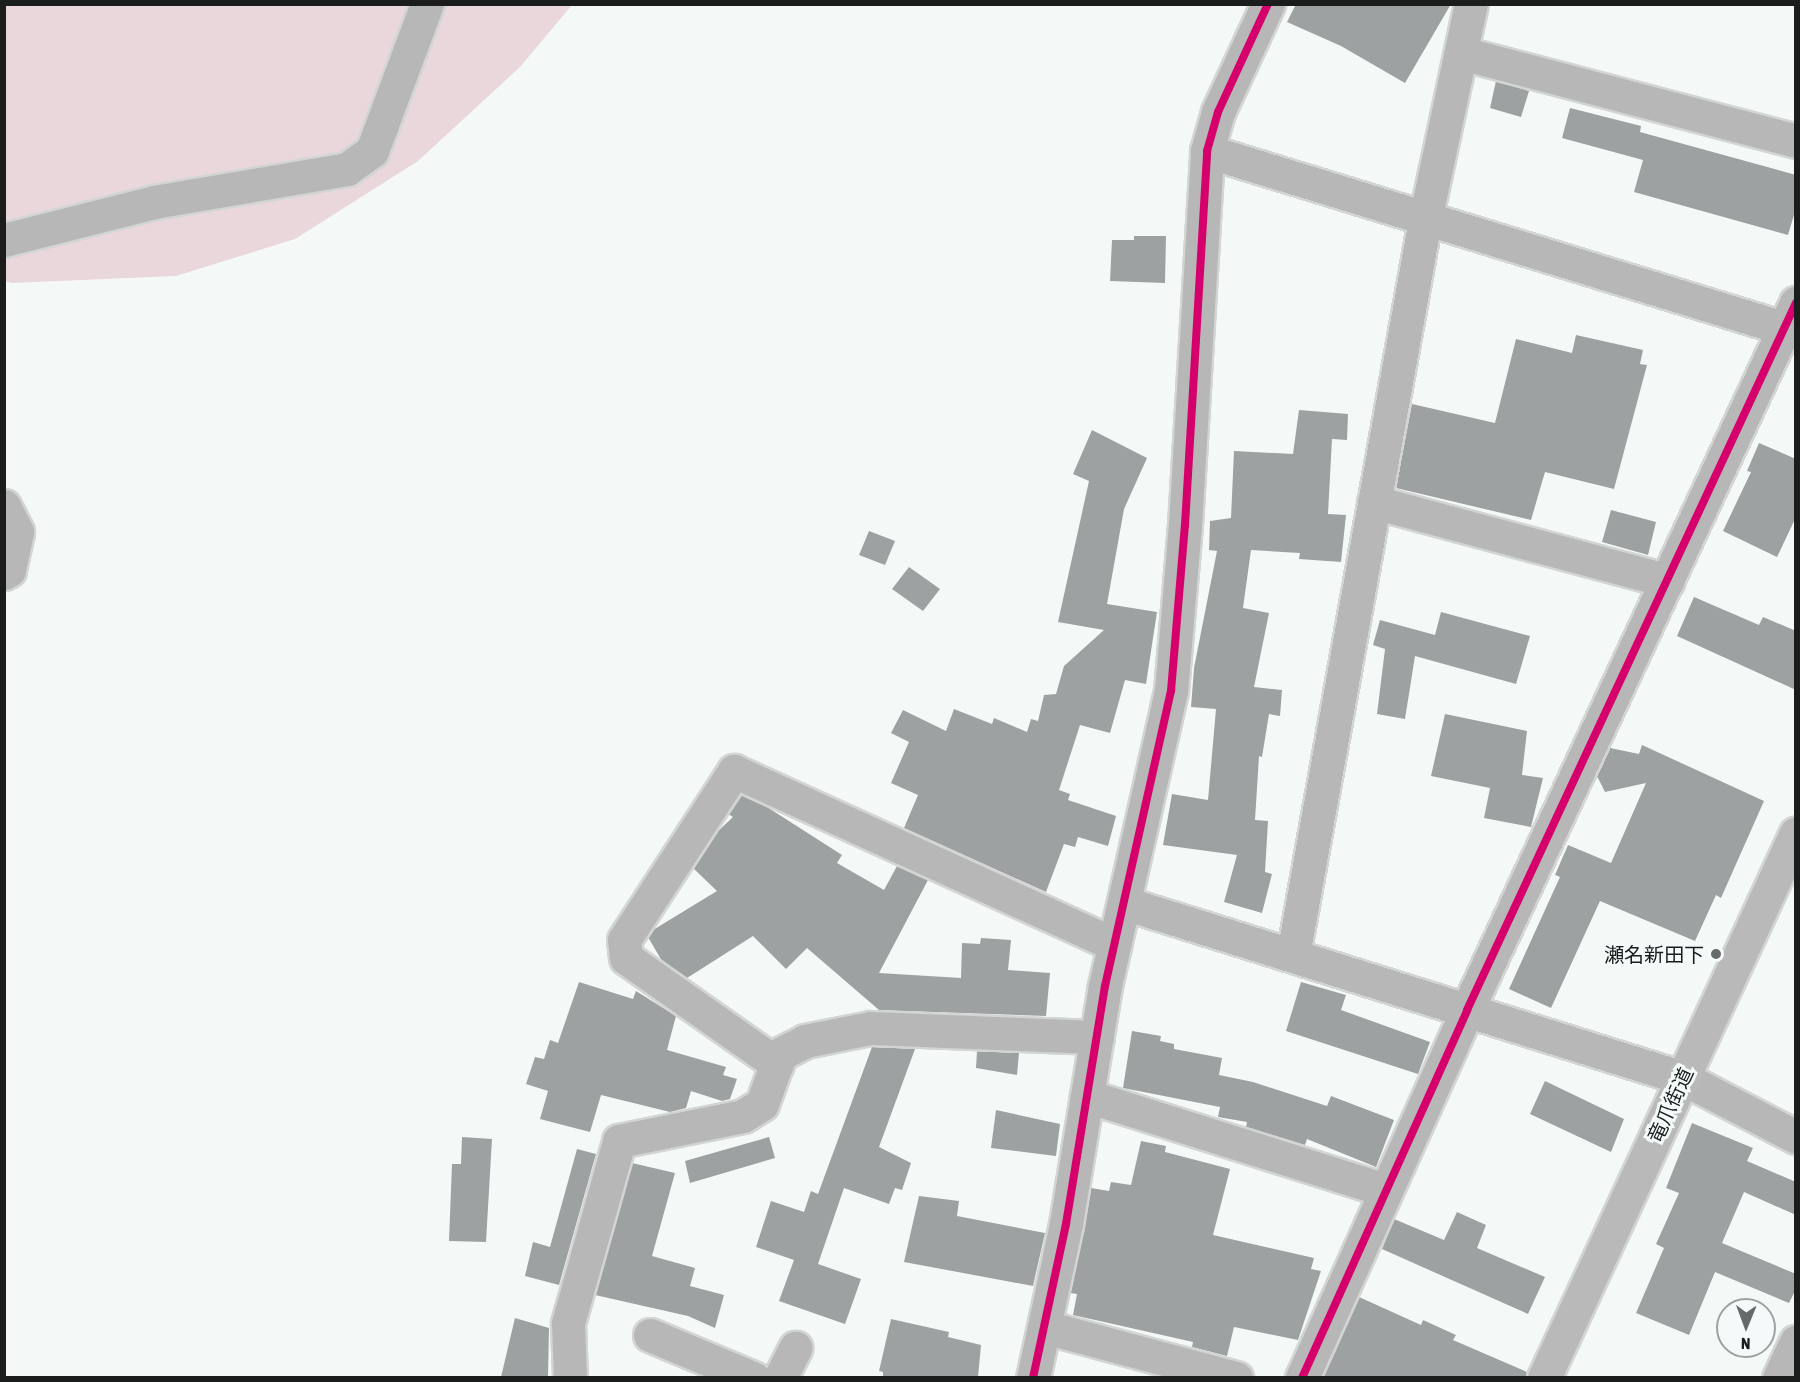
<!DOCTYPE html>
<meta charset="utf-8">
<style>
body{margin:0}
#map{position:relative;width:1800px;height:1382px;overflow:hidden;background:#f4f9f8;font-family:"Asap Condensed","Noto Sans JP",sans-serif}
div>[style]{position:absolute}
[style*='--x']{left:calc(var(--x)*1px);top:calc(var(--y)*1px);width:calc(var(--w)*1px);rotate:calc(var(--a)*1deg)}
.forest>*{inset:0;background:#ead7db}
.building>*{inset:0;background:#9ea1a1}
.roads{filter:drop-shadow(2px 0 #d2d5d4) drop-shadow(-2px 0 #d2d5d4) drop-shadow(0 2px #d2d5d4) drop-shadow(0 -2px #d2d5d4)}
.minor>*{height:33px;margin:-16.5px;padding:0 16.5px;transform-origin:16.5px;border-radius:16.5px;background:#b8b7b7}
.major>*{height:33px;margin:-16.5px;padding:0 16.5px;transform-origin:16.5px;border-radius:16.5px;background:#bab9b9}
.cycleway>*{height:8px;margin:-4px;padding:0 4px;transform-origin:4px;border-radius:4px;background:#d6006c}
.dots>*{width:16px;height:16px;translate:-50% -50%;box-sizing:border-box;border:3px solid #f3faf9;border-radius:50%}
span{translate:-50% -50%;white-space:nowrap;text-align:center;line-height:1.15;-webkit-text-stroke:6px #f3faf9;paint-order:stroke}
.poi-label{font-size:20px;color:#1b1d1d}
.right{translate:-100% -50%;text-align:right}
.street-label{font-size:20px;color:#1b1d1d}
.frame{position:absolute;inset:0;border:6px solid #1b1d1d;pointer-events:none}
.north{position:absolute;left:1716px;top:1298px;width:60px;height:60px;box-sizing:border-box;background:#f3faf9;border:2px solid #9da2a1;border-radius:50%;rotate:181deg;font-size:16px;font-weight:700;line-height:24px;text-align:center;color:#1b1d1d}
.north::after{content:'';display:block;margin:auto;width:21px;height:27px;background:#676a6a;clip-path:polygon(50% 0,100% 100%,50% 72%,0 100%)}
</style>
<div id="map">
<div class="forest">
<div style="clip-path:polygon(4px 5px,572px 5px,520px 67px,418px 161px,295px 239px,176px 276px,12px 283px,4px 281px)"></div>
</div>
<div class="building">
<div style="clip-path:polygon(1296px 4px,1451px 4px,1405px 83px,1341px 46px,1287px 22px)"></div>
<div style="clip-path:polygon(1496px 81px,1529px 91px,1521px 117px,1490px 108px)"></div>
<div style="clip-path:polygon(1570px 108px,1641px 126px,1640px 132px,1796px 175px,1796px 208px,1788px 235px,1634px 192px,1643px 160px,1562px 138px)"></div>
<div style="clip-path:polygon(1134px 236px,1166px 236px,1165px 283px,1110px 281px,1112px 240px,1134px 240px)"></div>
<div style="clip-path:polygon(1576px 335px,1643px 350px,1640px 364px,1647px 365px,1614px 489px,1545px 472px,1531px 520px,1396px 488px,1412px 404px,1495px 423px,1516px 339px,1572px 353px)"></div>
<div style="clip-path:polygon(1299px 410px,1348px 414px,1347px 440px,1332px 439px,1328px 514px,1346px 515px,1341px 562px,1299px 559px,1300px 553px,1251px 550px,1243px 608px,1269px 613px,1254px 687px,1282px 690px,1280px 716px,1269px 714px,1262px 757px,1259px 756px,1255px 820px,1268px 821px,1265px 872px,1272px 874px,1262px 913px,1224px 902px,1237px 855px,1163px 845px,1172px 794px,1208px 800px,1216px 709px,1191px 707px,1194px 668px,1217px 551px,1209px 550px,1210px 521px,1231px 518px,1234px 451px,1293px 454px)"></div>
<div style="clip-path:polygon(1092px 430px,1147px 458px,1124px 509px,1107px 604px,1157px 612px,1146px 684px,1125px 680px,1110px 733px,1080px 725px,1059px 790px,1070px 794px,1068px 800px,1116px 816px,1108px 846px,1078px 837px,1075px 847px,1064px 844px,1046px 892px,904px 828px,918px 795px,891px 783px,909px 742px,891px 733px,903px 710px,946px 731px,954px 709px,992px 724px,994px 718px,1027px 732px,1031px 719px,1038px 721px,1044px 695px,1056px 694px,1064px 666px,1104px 630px,1058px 622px,1089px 481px,1073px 474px)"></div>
<div style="clip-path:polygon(1759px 443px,1796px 459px,1796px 517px,1777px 557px,1723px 531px,1751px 472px,1747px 471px)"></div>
<div style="clip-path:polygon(1611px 510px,1656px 522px,1648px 555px,1602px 542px)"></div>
<div style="clip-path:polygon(869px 531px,895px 541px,885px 565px,859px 555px)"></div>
<div style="clip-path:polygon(909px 567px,940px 589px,923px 611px,892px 589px)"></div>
<div style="clip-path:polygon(1694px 597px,1759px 625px,1763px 617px,1796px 631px,1796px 690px,1677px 636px)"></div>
<div style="clip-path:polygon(1441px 612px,1530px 636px,1516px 684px,1415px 656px,1405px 719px,1377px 714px,1385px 649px,1373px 645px,1380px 620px,1435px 635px)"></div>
<div style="clip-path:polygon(1445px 714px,1527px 731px,1522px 775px,1543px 778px,1531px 827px,1484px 818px,1490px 788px,1431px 776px)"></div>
<div style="clip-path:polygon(1642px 745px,1764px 801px,1721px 898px,1716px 895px,1695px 941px,1600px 901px,1551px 1008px,1509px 989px,1560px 877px,1555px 875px,1568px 845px,1611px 863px,1646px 783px,1605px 792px,1597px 776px,1610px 748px,1639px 754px)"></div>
<div style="clip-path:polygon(741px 795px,767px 807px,842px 855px,837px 863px,884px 890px,897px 866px,928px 880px,879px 973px,961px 978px,962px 943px,980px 944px,981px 938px,1011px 940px,1008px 970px,1050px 973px,1046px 1016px,879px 1010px,807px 948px,786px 969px,753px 936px,687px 978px,662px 961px,648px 937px,653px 930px,717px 891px,693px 868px,715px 834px,733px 817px,728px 814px)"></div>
<div style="clip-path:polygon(579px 982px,633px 999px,636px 991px,676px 1016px,667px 1050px,726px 1067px,723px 1075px,737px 1079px,730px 1099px,722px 1101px,691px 1091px,686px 1108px,670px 1112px,601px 1095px,590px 1132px,540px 1119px,548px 1091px,526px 1084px,535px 1057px,544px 1059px,550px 1040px,558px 1043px)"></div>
<div style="clip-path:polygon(1301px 982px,1346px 995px,1341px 1010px,1430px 1042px,1418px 1074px,1286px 1031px)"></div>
<div style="clip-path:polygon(1132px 1031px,1161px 1036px,1160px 1041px,1174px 1044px,1174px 1049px,1222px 1058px,1219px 1075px,1253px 1082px,1327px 1106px,1331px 1096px,1394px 1120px,1376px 1167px,1307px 1139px,1305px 1145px,1246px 1127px,1247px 1122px,1218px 1117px,1220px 1107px,1123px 1088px)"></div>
<div style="clip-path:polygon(872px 1047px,915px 1049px,879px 1147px,911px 1163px,902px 1190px,895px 1188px,889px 1204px,844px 1188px,818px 1264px,861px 1279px,845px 1324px,779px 1301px,794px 1260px,756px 1247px,771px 1201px,804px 1212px,811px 1191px,818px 1194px)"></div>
<div style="clip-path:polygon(977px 1051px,1019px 1053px,1017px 1075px,976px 1068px)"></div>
<div style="clip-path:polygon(1545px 1081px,1624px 1119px,1611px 1152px,1530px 1114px)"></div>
<div style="clip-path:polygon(996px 1110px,1060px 1124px,1056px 1156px,991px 1148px)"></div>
<div style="clip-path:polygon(1692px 1123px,1753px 1148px,1747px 1161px,1796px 1182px,1796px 1215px,1744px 1192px,1722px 1243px,1796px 1274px,1796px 1289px,1789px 1303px,1715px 1272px,1689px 1335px,1636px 1313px,1664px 1248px,1656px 1244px,1679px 1193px,1666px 1188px)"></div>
<div style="clip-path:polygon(462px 1137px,492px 1139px,486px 1242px,449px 1241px,452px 1164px,461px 1164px)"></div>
<div style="clip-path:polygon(769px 1137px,775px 1158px,690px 1183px,685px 1161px)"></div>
<div style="clip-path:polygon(1141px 1141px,1166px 1146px,1165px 1152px,1230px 1169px,1213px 1235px,1314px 1258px,1311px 1269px,1321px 1271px,1298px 1340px,1234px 1327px,1227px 1356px,1192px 1347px,1193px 1342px,1073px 1315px,1077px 1294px,1070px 1293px,1091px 1188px,1109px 1191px,1111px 1182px,1131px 1185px)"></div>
<div style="clip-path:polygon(577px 1149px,596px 1154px,559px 1285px,525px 1276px,533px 1242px,550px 1247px)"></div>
<div style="clip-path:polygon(632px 1163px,675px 1173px,652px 1256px,695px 1268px,690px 1286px,724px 1295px,715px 1328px,688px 1316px,595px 1295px)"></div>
<div style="clip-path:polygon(919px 1196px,959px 1201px,957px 1216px,1045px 1233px,1033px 1286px,904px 1262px)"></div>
<div style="clip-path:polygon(1457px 1212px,1486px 1225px,1477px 1248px,1545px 1277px,1528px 1314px,1382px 1249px,1394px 1219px,1444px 1240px)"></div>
<div style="clip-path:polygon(1359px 1297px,1421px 1325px,1423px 1320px,1456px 1335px,1453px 1340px,1527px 1372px,1526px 1377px,1323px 1377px)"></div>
<div style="clip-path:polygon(515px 1318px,549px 1328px,548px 1377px,501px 1377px)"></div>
<div style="clip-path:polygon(891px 1319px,949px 1332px,948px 1337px,981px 1345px,978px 1377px,883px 1377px,883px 1372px,879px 1371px)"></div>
</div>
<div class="roads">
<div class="minor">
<div style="--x:1461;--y:53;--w:346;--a:14.7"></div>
<div style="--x:1207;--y:151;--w:616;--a:17.08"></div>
<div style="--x:4;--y:240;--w:155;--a:-14.2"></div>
<div style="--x:154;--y:202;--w:196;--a:-9.7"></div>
<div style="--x:347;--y:169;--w:31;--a:-36"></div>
<div style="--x:372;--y:151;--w:157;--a:-69.5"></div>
<div style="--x:1374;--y:502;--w:304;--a:15"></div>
<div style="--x:4;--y:506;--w:29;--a:63"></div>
<div style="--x:17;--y:532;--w:39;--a:102"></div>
<div style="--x:9;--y:570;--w:6;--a:149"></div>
<div style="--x:1124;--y:903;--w:586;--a:17.38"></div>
<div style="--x:1683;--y:1078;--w:127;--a:27.6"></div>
<div style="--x:1293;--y:955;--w:747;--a:-79.82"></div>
<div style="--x:1425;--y:220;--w:221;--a:-78"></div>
<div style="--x:777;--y:1064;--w:184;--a:-144.9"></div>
<div style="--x:626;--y:958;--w:18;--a:-96"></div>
<div style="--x:624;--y:940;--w:202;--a:-56.9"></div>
<div style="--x:734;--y:771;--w:418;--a:24.5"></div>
<div style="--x:1087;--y:1096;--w:312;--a:17.5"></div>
<div style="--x:1045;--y:1327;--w:198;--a:15"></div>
<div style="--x:650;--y:1335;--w:112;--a:22.7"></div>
<div style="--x:570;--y:1378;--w:55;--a:-92.1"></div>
<div style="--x:568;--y:1323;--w:189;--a:-74.3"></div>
<div style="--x:619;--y:1141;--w:126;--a:-11.4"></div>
<div style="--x:743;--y:1116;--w:22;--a:-32"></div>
<div style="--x:762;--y:1104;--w:53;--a:-70.2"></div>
<div style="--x:780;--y:1054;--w:28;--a:-27"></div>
<div style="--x:805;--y:1041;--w:66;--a:-11.3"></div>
<div style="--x:870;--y:1028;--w:227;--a:2.3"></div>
<div style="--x:780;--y:1378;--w:34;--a:-63"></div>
<div style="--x:1033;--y:1378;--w:157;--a:-77.9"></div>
<div style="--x:1066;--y:1224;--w:241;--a:-80.7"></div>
<div style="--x:1105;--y:986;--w:302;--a:-77.4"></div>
<div style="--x:1171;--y:691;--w:167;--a:-85.2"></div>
<div style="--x:1185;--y:525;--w:375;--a:-86.6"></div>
<div style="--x:1207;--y:151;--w:41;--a:-74.2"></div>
<div style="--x:1218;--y:112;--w:119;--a:-65.2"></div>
<div style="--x:1302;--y:1378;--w:403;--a:-65.8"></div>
<div style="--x:1467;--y:1010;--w:780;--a:-65.05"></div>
<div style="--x:1779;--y:1378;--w:40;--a:-65"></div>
</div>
<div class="major">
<div style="--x:1544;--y:1378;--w:600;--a:-65.18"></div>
</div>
</div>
<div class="cycleway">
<div style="--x:1033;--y:1378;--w:157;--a:-77.9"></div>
<div style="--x:1066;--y:1224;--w:241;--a:-80.7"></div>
<div style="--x:1105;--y:986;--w:302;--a:-77.4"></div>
<div style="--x:1171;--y:691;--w:167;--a:-85.2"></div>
<div style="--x:1185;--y:525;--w:375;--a:-86.6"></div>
<div style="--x:1207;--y:151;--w:41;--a:-74.2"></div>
<div style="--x:1218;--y:112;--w:119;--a:-65.2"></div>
<div style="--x:1302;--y:1378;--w:403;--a:-65.8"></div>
<div style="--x:1467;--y:1010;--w:780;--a:-65.05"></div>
</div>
<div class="dots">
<div style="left:1716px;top:954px;background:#676a6a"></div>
</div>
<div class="poi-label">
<span class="right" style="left:1704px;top:954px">瀬名新田下</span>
</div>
<div class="street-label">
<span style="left:1670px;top:1105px;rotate:-65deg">竜爪街道</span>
</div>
<div class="frame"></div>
<div class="north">N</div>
</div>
